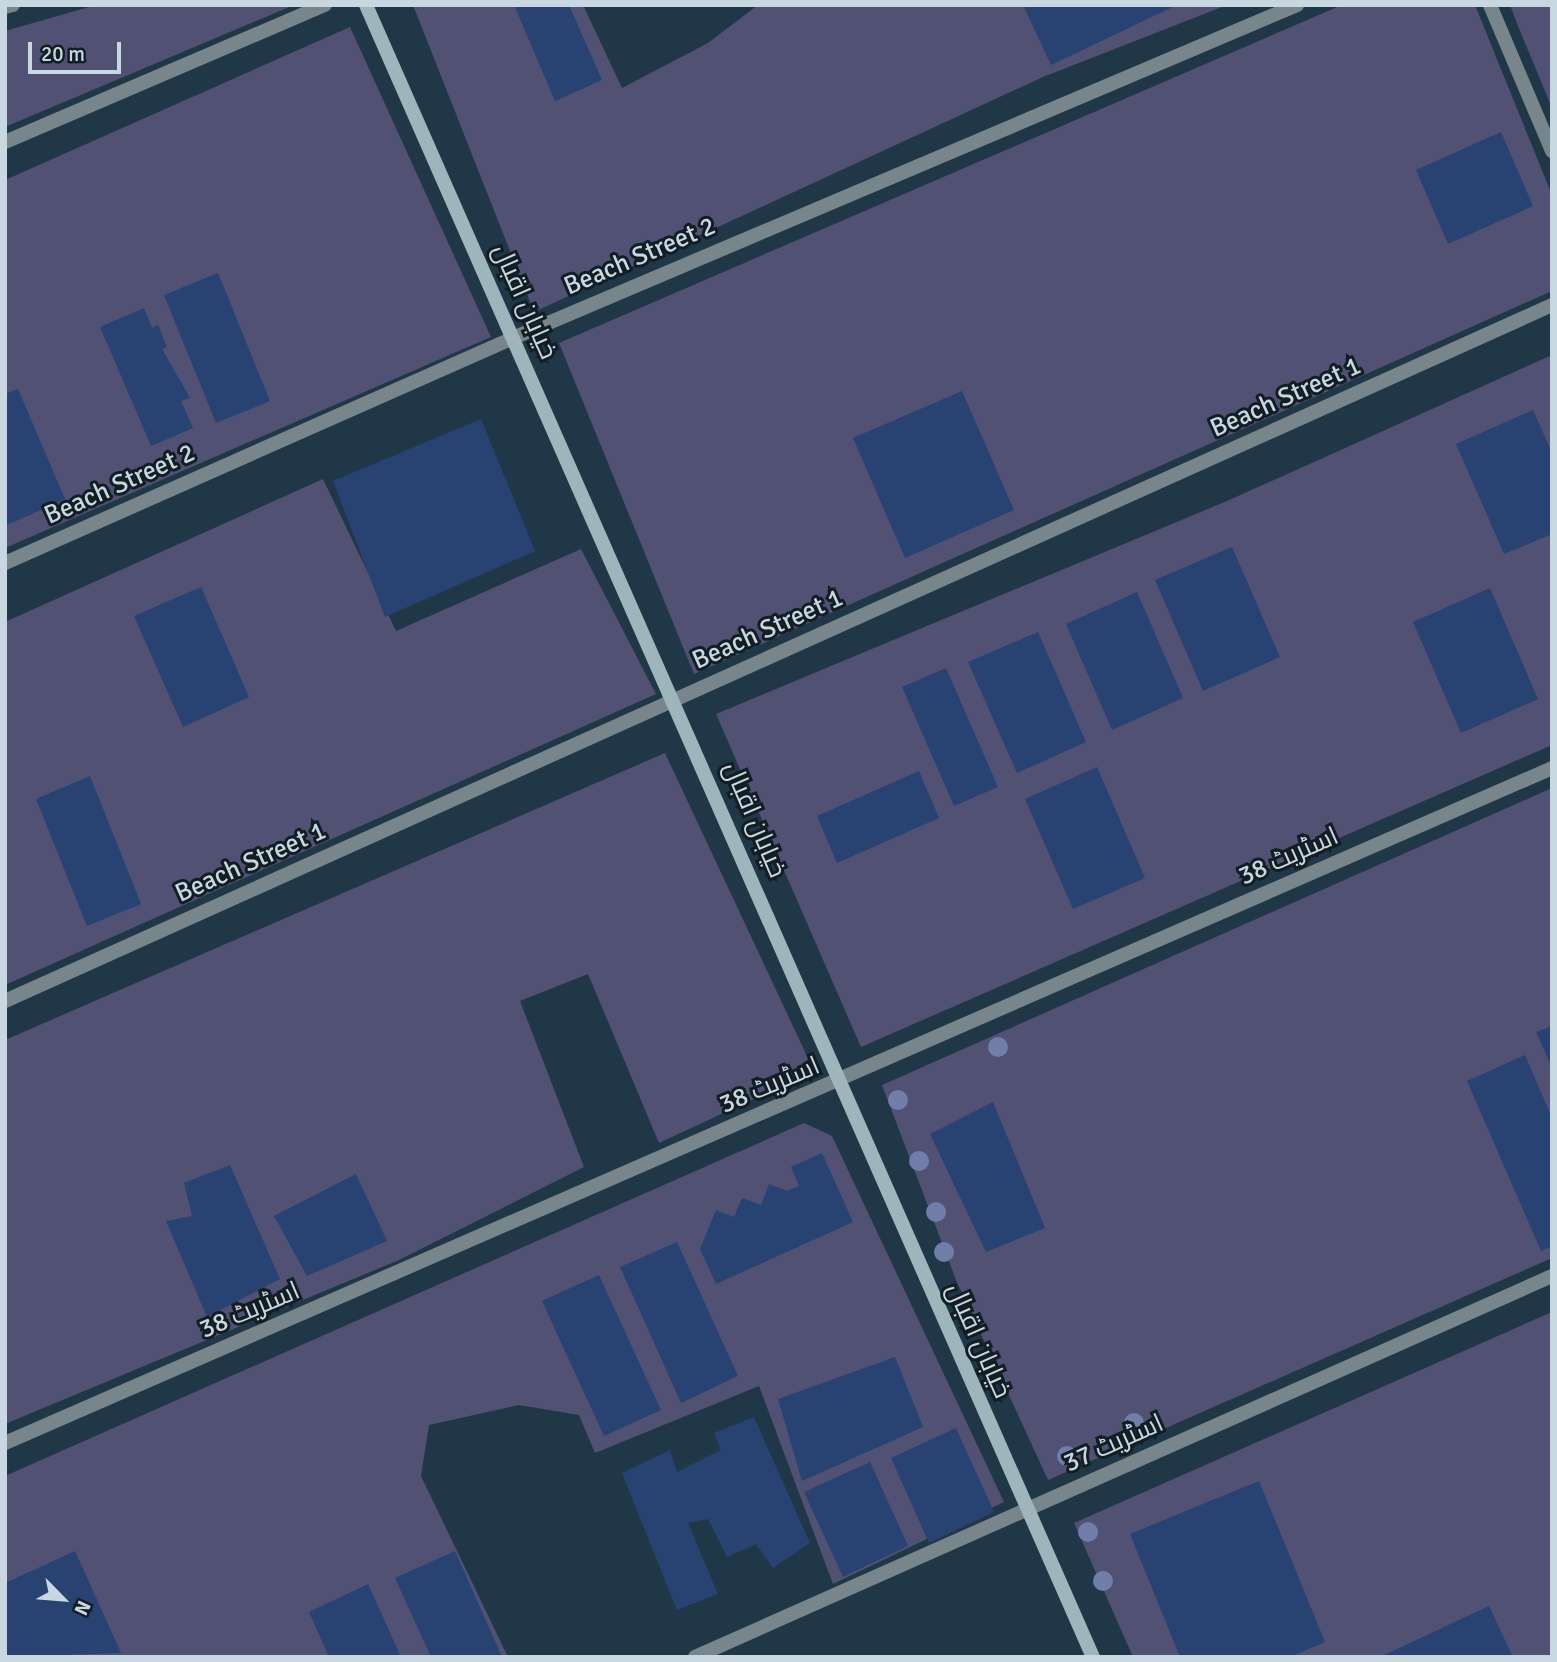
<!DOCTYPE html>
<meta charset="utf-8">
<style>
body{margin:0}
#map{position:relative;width:1557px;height:1662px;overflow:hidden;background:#203747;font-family:Signika,Cairo,sans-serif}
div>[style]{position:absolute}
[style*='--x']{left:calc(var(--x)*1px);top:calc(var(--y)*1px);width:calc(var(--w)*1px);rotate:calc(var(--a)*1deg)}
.green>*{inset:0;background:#505173}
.building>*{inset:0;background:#284372}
.street>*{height:14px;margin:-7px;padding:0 7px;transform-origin:7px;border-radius:7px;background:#78868b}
.secondary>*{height:14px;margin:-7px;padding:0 7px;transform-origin:7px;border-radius:7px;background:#9eb5bc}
.trees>*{width:20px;height:20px;margin:-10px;border-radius:50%;background:#727eaa}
span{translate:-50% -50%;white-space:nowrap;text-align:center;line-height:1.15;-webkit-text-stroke:6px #131d24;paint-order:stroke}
.street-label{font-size:26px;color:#c9d7e1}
.frame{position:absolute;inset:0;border:7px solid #c9d7e1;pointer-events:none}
.north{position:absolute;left:28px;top:1564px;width:70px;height:70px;-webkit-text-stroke:5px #131d24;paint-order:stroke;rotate:115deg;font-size:19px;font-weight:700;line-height:28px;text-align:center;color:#c9d7e1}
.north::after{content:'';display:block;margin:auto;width:24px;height:32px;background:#c9d7e1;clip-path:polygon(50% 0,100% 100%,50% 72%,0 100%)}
.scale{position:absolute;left:28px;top:42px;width:93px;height:32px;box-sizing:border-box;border:4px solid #c9d7e1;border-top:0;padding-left:9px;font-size:21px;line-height:24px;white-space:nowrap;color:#c9d7e1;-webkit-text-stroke:5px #131d24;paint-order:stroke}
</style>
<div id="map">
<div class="green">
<div style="clip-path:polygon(96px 5px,294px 5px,5px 127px,5px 31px)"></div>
<div style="clip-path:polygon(413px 5px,583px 5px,622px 88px,708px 43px,758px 5px,1227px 5px,1043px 77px,534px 312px)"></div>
<div style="clip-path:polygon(1342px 5px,1475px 5px,1552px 195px,1552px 291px,694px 674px,559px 343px)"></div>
<div style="clip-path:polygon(1510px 5px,1552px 5px,1552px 108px,1518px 26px)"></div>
<div style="clip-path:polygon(350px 27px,491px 337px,5px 548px,5px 180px)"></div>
<div style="clip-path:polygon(1552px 355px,1552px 745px,861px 1047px,716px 714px,1227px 501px)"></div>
<div style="clip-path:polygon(323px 479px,396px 631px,581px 549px,656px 694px,5px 985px,5px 622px)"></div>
<div style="clip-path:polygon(665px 753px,814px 1071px,659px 1143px,588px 974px,520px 1001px,584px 1167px,399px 1260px,5px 1424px,5px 1040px)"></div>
<div style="clip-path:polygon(1552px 788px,1552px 1258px,1048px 1480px,956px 1280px,882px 1085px)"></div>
<div style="clip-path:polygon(804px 1123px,832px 1136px,1004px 1502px,833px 1584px,759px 1386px,595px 1453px,579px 1415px,519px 1405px,429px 1425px,421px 1476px,508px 1657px,5px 1657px,5px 1476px)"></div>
<div style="clip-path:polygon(1552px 1312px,1552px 1657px,1133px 1657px,1074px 1523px)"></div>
</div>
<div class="building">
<div style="clip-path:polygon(514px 5px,569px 5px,602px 80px,555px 101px)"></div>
<div style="clip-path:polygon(1023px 5px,1177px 5px,1051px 65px)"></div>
<div style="clip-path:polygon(1501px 132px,1533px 206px,1448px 244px,1416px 170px)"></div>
<div style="clip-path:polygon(218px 273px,270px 401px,216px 423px,164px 295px)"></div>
<div style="clip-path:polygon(144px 308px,152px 328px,158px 325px,167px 347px,162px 349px,190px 398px,181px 401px,193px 428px,151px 446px,100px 327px)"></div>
<div style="clip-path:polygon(18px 389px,65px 499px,5px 526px,5px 394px)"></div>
<div style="clip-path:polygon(962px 391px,1014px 510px,905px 558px,853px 438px)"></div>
<div style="clip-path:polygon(1533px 410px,1552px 453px,1552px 534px,1504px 554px,1456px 444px)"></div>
<div style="clip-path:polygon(481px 419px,535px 551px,385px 617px,333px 481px)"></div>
<div style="clip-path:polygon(1232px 547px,1280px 657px,1203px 691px,1155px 580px)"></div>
<div style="clip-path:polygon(201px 587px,249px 697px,183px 727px,134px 616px)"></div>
<div style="clip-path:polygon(1490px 588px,1538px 699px,1461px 733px,1413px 622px)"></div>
<div style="clip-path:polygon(1137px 592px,1183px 698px,1112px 730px,1066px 624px)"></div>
<div style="clip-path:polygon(1038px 632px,1086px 742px,1017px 773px,968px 662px)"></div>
<div style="clip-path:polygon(946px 668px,998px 787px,954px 806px,902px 687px)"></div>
<div style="clip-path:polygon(1097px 767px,1145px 878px,1073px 909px,1025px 799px)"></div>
<div style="clip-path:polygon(919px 771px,939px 818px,837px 863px,817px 816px)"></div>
<div style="clip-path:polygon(90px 776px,141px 904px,87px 926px,36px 799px)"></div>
<div style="clip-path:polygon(1552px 1026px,1552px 1068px,1536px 1032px)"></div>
<div style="clip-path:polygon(1525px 1055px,1552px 1118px,1552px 1246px,1541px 1251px,1467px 1081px)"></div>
<div style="clip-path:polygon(993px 1102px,1045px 1228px,986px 1252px,930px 1134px)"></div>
<div style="clip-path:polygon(822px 1153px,853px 1222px,716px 1284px,700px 1249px,716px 1210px,734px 1217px,742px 1198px,761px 1205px,769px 1184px,787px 1191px,799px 1186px,791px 1167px)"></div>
<div style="clip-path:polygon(230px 1165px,280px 1279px,207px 1317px,166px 1221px,192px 1216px,184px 1183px)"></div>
<div style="clip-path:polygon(356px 1174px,387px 1241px,307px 1276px,274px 1216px)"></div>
<div style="clip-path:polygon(677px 1242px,738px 1376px,681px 1403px,620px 1267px)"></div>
<div style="clip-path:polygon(599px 1275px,661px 1410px,604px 1436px,542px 1301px)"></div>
<div style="clip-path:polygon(895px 1357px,923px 1427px,802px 1481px,778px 1399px)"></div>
<div style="clip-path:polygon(754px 1417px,810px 1543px,773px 1568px,756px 1544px,727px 1557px,708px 1519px,688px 1523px,718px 1594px,677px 1610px,622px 1473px,670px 1450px,677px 1472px,721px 1450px,714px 1433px)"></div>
<div style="clip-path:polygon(956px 1428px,994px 1512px,929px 1543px,891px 1458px)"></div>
<div style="clip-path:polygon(870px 1462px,908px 1546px,843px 1577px,804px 1492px)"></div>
<div style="clip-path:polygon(1259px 1481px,1325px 1642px,1290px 1657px,1180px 1657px,1130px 1534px)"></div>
<div style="clip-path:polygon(75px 1551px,121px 1653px,5px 1657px,5px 1583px)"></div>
<div style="clip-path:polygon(455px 1551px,502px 1657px,431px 1657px,395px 1578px)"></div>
<div style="clip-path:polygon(368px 1584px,401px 1657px,329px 1657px,309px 1612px)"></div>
<div style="clip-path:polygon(1489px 1606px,1513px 1657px,1380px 1657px)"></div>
</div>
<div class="street">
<div style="--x:1490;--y:5;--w:159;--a:67"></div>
<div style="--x:5;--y:7;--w:8;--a:-14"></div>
<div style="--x:5;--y:142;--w:348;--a:-23.2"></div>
<div style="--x:5;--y:563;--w:556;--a:-23.89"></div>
<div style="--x:513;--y:338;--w:852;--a:-23.01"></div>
<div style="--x:5;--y:1001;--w:1696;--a:-24.22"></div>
<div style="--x:5;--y:1443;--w:1688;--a:-23.57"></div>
<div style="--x:695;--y:1657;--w:938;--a:-23.97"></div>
</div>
<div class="secondary">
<div style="--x:366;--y:5;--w:1805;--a:66.25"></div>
</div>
<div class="trees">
<div style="left:998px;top:1047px"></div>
<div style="left:898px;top:1100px"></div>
<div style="left:919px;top:1161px"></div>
<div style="left:936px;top:1212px"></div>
<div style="left:944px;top:1252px"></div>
<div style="left:1134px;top:1423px"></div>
<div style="left:1067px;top:1456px"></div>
<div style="left:1088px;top:1532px"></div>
<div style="left:1103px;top:1581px"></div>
</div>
<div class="street-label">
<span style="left:640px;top:257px;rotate:-23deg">Beach Street 2</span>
<span style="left:524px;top:302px;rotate:66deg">خیابان اقبال</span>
<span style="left:1286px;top:398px;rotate:-24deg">Beach Street 1</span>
<span style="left:120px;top:485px;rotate:-24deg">Beach Street 2</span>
<span style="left:768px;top:630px;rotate:-24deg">Beach Street 1</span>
<span style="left:754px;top:820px;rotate:67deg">خیابان اقبال</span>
<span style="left:1289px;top:857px;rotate:-24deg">اسٹریٹ 38</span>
<span style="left:251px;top:863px;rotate:-24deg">Beach Street 1</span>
<span style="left:770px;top:1086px;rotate:-23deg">اسٹریٹ 38</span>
<span style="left:250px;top:1311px;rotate:-23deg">اسٹریٹ 38</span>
<span style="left:978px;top:1341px;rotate:66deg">خیابان اقبال</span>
<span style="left:1114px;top:1444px;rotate:-24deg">اسٹریٹ 37</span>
</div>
<div class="frame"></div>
<div class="north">N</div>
<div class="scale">20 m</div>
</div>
